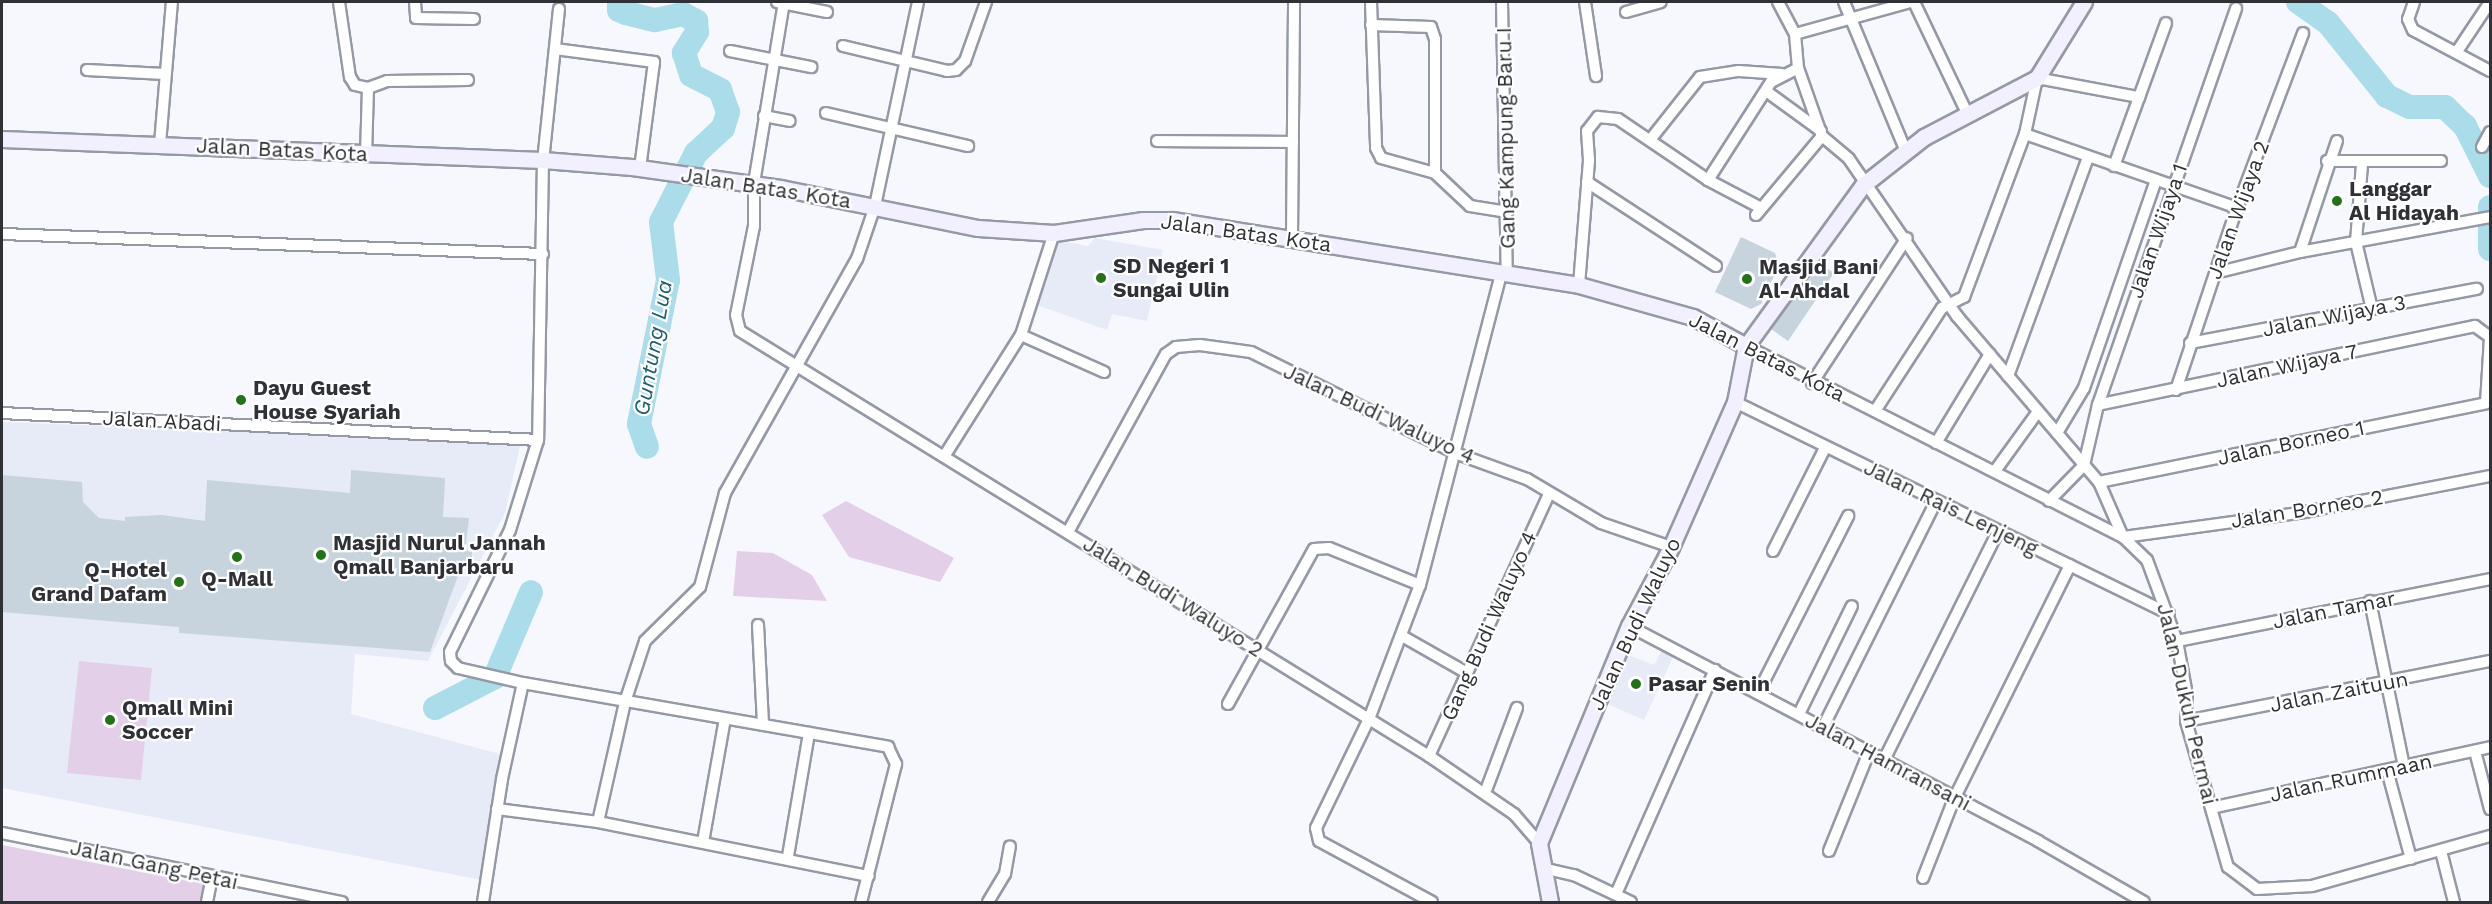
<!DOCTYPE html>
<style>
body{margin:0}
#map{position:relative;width:2492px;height:904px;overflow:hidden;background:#f6f8fd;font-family:"Work Sans",sans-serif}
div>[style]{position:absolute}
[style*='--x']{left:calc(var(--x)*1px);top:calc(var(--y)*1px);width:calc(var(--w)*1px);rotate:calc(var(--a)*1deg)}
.built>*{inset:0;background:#e6ebf7}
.green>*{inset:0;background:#e3d0e8}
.river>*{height:24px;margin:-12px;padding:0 12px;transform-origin:12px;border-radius:12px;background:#abdcea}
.building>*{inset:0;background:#c7d3dd}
.roads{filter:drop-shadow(2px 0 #9499a5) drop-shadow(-2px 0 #9499a5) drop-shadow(0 2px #9499a5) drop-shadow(0 -2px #9499a5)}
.street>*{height:10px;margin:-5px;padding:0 5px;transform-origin:5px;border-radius:5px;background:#fff}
.secondary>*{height:15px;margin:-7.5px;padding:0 7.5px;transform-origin:7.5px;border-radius:7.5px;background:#f2f0fe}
.dots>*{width:16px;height:16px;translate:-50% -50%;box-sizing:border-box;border:3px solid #fff;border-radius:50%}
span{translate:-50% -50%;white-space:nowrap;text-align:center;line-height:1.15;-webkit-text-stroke:4.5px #fff;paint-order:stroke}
.street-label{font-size:21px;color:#2f3136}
.poi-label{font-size:21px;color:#2f3136;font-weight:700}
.left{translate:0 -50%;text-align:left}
.right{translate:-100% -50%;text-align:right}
.water-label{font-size:22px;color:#1f5e6d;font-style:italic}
.frame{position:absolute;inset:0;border:3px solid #2f3136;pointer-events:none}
</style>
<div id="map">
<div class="built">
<div style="clip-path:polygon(1095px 238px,1163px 250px,1147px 321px,1112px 314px,1107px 330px,1037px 305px,1059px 241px,1088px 246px)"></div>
<div style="clip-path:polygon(2px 422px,521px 442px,505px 513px,428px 661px,355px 654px,351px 714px,500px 754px,482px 880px,2px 788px)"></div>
<div style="clip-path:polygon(1662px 650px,1674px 655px,1644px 720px,1605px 703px,1624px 653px,1654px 665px)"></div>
</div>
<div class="green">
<div style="clip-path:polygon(846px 501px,954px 558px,940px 582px,849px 557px,822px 515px)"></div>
<div style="clip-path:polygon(737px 551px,773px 553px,812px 575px,827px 601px,733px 596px)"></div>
<div style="clip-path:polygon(79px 661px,152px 668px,141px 780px,67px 773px)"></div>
<div style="clip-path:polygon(2px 845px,209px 885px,206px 902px,2px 902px)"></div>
</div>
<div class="river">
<div style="--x:619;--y:2;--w:8;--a:90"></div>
<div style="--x:619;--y:10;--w:8;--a:23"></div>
<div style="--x:626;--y:13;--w:30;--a:14"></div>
<div style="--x:655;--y:20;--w:29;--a:-12"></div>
<div style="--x:683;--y:14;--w:15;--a:28"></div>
<div style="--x:696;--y:21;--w:11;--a:85"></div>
<div style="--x:697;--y:32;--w:25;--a:122"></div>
<div style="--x:684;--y:53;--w:23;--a:72"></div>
<div style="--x:691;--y:75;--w:33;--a:27"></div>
<div style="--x:720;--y:90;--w:23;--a:70"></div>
<div style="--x:728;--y:112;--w:17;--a:107"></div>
<div style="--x:723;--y:128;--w:37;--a:137"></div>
<div style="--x:696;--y:153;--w:77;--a:116.9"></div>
<div style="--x:661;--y:222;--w:58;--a:83.1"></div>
<div style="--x:668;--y:280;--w:147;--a:101.4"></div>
<div style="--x:639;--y:424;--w:24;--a:71"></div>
<div style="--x:2298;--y:2;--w:37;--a:35"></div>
<div style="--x:2328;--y:23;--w:94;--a:51.1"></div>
<div style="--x:2387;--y:96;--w:25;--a:26"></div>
<div style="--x:2410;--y:107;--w:35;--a:0"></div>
<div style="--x:2445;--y:107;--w:28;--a:44"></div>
<div style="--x:2465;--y:126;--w:56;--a:63.4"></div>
<div style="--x:2490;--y:207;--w:42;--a:90"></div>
<div style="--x:435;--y:708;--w:68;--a:-27.3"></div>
<div style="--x:495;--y:677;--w:92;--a:-67"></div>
</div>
<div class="building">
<div style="clip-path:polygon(1741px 237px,1775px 253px,1779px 265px,1761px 304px,1751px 309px,1715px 292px)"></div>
<div style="clip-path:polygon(1819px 263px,1834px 273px,1788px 341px,1771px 329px)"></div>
<div style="clip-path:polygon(351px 470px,445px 478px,443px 517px,469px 518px,465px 551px,472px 552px,472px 562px,463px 562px,430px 652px,179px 633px,179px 627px,2px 612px,2px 475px,82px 482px,83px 502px,99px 518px,125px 521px,125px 517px,161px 515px,205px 521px,207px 480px,350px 493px)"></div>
</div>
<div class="roads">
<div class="street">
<div style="--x:339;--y:2;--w:76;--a:81.7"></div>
<div style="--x:350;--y:77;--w:9;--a:58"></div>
<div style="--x:355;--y:85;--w:13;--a:13"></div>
<div style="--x:368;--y:88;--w:66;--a:91.7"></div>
<div style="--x:415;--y:2;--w:16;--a:86"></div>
<div style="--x:416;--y:18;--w:58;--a:1"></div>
<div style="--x:777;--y:2;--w:51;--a:11.3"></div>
<div style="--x:784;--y:2;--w:184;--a:99.4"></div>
<div style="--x:754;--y:184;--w:42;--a:90"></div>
<div style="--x:754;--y:226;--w:91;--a:101.4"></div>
<div style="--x:736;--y:315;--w:16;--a:76"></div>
<div style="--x:740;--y:331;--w:810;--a:31.67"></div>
<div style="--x:1429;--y:756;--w:103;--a:34.3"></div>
<div style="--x:1514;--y:814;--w:38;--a:49"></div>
<div style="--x:1371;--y:2;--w:146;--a:88"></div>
<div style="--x:1376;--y:148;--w:11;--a:63"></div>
<div style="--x:1381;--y:158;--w:56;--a:15.5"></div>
<div style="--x:1435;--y:173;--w:48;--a:43.3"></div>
<div style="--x:1470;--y:206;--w:38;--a:9"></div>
<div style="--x:1502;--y:2;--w:273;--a:89"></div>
<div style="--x:1585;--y:2;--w:75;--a:81.5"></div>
<div style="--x:1778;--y:2;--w:36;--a:62"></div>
<div style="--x:1795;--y:34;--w:34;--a:85"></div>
<div style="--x:1798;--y:68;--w:72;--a:70.6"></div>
<div style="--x:1822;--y:136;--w:35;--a:40"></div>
<div style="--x:1849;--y:159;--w:191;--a:55.5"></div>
<div style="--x:1957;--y:316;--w:218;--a:49.5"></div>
<div style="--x:2099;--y:482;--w:395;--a:-11.5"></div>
<div style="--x:2486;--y:403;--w:66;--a:-86.5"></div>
<div style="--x:2490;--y:337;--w:19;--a:-144"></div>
<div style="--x:2475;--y:326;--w:385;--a:168.2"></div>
<div style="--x:1844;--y:2;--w:159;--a:67.5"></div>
<div style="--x:1914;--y:2;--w:121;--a:64.5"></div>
<div style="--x:2414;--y:2;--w:18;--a:109"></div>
<div style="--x:2408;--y:19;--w:12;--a:66"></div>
<div style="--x:2413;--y:30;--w:87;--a:28"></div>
<div style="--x:559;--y:9;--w:152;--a:96"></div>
<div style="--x:543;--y:160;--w:280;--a:91"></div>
<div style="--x:538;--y:440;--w:94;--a:107.3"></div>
<div style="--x:510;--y:530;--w:136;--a:116.2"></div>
<div style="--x:450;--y:652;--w:9;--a:84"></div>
<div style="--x:451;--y:661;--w:10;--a:45"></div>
<div style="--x:458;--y:668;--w:67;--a:13"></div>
<div style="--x:523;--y:683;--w:371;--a:9.9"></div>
<div style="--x:888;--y:747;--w:19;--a:65"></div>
<div style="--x:896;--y:764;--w:142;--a:104.2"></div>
<div style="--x:1626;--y:12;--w:36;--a:-16"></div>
<div style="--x:1371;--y:25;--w:60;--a:1.9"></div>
<div style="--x:1431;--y:27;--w:13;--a:72"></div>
<div style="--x:1435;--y:39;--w:134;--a:90"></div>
<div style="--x:1795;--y:34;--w:119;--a:-15.5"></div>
<div style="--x:843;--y:46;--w:107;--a:13.5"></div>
<div style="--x:947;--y:71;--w:9;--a:-6"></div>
<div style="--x:956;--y:70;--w:13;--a:-45"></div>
<div style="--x:965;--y:61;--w:63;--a:-70.4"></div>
<div style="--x:555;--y:49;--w:100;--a:7.5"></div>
<div style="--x:654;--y:62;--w:107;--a:97.5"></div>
<div style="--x:2458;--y:50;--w:58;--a:-56.3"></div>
<div style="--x:730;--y:51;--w:83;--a:11.2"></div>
<div style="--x:87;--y:70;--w:78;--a:2.9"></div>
<div style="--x:368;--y:88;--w:20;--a:-20"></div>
<div style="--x:387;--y:81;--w:81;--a:-0.7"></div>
<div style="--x:1766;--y:91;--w:68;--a:36"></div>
<div style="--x:826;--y:113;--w:146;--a:13.1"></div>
<div style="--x:764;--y:116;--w:26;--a:11"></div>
<div style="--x:2025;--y:134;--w:225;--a:19.2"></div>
<div style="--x:1650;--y:140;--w:80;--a:-51.6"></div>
<div style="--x:1700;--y:77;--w:39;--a:-9"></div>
<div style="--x:1739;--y:71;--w:43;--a:4"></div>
<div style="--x:1157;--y:141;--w:136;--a:0.4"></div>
<div style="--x:160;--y:144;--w:143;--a:-85.2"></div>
<div style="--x:2482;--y:147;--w:17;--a:-62"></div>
<div style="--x:2327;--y:161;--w:114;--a:0"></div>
<div style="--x:2362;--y:164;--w:78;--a:94.4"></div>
<div style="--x:2356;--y:242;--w:69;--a:76.6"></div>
<div style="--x:2114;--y:166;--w:152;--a:-70"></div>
<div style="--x:1708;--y:180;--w:117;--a:-57.3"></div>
<div style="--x:1771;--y:82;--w:30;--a:-27"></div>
<div style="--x:1587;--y:182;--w:154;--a:33.1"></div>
<div style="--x:1756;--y:215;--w:103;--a:-50.1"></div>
<div style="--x:2;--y:234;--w:541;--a:2.12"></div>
<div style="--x:1292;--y:237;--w:235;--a:-89.5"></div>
<div style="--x:2300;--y:252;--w:117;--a:-71.6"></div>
<div style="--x:2215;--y:273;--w:88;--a:-13.9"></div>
<div style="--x:2300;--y:252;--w:193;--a:-10.4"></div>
<div style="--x:1579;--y:285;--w:125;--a:-85.4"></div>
<div style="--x:1589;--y:160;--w:29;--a:-94"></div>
<div style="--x:1587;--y:131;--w:18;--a:-52"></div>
<div style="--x:1598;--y:117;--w:20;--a:6"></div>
<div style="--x:1618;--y:119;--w:109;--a:34.1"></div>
<div style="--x:1708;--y:180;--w:60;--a:27.8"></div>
<div style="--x:1021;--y:335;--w:91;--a:24"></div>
<div style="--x:2190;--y:343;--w:292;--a:-10.7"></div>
<div style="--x:1746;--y:346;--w:423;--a:26.9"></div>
<div style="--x:2123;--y:537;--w:33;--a:44"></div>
<div style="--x:2147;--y:560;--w:86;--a:69.7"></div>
<div style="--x:2177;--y:641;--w:55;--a:79.5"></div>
<div style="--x:2187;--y:695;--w:26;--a:92"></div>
<div style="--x:2186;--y:721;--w:152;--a:74"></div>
<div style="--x:2228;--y:867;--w:36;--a:37"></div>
<div style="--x:2257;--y:889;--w:55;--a:-3.1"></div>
<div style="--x:2312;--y:886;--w:185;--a:-15.7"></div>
<div style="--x:2008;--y:376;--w:233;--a:-69.9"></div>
<div style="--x:1812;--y:383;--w:173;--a:-56.8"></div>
<div style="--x:2176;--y:390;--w:192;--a:-71.5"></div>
<div style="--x:2237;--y:208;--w:187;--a:-69.3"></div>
<div style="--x:1735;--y:402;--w:483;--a:26"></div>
<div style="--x:1875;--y:411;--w:123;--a:-57"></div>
<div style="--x:1942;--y:308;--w:25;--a:-27"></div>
<div style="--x:1964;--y:297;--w:174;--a:-69.5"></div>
<div style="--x:2025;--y:134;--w:57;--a:-77.9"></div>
<div style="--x:2037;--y:78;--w:104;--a:10.6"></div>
<div style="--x:2;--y:413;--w:537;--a:2.88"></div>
<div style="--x:2057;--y:433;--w:52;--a:-59"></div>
<div style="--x:2084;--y:388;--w:217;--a:-70.9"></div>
<div style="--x:1936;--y:443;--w:104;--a:-58.8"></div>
<div style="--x:945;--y:455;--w:142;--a:-57.7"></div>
<div style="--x:1021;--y:335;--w:107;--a:-72.1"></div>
<div style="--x:1995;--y:471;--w:72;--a:-54.1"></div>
<div style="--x:2099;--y:482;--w:60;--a:66.4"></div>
<div style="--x:2123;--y:537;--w:184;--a:-7.8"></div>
<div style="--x:2305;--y:512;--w:188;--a:-11"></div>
<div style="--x:2049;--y:501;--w:50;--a:-45.8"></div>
<div style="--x:2084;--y:465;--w:62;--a:-76.9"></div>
<div style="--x:2098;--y:405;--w:420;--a:-70.8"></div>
<div style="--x:1068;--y:532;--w:203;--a:-61.2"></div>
<div style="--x:1166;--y:354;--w:12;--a:-35"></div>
<div style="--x:1176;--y:347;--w:24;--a:-5"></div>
<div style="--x:1200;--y:345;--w:51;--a:7.8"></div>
<div style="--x:1251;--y:352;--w:228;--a:26.3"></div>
<div style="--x:1455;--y:453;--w:77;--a:19.9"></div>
<div style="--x:1527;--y:479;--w:86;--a:30.7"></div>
<div style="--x:1601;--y:523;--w:74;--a:18.9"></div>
<div style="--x:1773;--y:551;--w:115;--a:-63.2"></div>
<div style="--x:2370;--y:601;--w:168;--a:78.4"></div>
<div style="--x:758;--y:625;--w:100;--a:87.1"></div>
<div style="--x:1629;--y:626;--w:462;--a:27.7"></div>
<div style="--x:2038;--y:841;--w:122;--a:29.9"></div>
<div style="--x:1402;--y:636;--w:75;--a:29.6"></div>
<div style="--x:2177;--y:641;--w:319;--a:-11.2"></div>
<div style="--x:1758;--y:693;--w:199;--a:-63"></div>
<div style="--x:1228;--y:704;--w:177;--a:-61"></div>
<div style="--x:1314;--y:549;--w:15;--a:-4"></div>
<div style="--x:1329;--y:548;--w:98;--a:22.1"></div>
<div style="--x:1799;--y:714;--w:120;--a:-63.9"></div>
<div style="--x:2186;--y:721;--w:310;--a:-11.2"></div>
<div style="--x:1823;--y:727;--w:253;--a:-63.4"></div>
<div style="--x:2475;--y:751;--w:60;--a:75.5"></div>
<div style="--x:1429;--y:756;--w:286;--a:-65.4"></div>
<div style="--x:1884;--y:760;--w:256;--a:-63.5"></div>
<div style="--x:2387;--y:770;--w:92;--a:74.9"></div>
<div style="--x:1485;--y:793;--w:91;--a:-69.4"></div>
<div style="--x:2211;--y:808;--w:286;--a:-12.3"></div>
<div style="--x:497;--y:809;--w:102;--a:7.3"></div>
<div style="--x:598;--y:822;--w:276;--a:11.3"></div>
<div style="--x:598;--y:822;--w:123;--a:-77.3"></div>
<div style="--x:625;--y:702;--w:64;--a:-71.8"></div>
<div style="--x:645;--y:641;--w:77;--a:-44.5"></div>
<div style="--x:700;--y:587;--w:97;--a:-75.1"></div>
<div style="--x:725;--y:493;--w:269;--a:-60.6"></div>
<div style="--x:857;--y:259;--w:56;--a:-71.2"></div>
<div style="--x:875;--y:206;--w:208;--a:-78.1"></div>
<div style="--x:2;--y:833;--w:347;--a:11.5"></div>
<div style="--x:703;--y:842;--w:125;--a:-79.9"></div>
<div style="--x:1829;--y:851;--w:107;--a:-68"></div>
<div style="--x:2441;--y:851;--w:53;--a:75.7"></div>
<div style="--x:788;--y:856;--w:125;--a:-80.3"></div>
<div style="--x:1547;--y:869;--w:28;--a:13"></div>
<div style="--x:1574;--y:875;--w:63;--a:25.3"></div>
<div style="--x:1923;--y:878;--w:85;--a:-68.6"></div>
<div style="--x:1954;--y:799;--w:261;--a:-63.6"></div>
<div style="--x:1616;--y:894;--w:245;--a:-66.2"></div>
<div style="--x:207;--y:902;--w:25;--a:-79"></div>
<div style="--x:483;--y:902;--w:124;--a:-81.2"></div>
<div style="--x:502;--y:779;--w:98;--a:-77.7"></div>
<div style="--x:988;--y:902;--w:33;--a:-59"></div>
<div style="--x:1005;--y:874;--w:28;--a:-80"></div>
<div style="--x:1432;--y:902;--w:128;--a:-151.6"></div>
<div style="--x:1319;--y:841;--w:13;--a:-103"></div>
<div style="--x:1316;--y:828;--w:121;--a:-64.1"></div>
<div style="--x:1369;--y:719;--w:143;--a:-69.2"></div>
<div style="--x:1420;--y:585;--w:322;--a:-75.4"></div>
</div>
<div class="secondary">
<div style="--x:2;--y:139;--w:541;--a:2.22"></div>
<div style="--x:543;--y:160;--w:89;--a:4.5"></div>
<div style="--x:632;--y:167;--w:150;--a:8"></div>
<div style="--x:781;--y:188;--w:201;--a:11.5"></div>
<div style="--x:978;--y:228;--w:76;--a:3.8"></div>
<div style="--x:1054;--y:233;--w:90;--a:-8.3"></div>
<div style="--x:1143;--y:220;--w:30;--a:0"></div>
<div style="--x:1173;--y:220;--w:411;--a:9.1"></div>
<div style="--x:1579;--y:285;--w:118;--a:15.7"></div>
<div style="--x:1693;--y:317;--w:60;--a:28.7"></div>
<div style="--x:1550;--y:902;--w:60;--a:-100.6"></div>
<div style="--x:1539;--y:843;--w:235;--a:-67.5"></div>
<div style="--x:1629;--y:626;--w:89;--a:-62"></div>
<div style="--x:1671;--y:547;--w:158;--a:-66.2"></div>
<div style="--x:1735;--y:402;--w:57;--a:-78.9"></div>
<div style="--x:1746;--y:346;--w:199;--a:-54"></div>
<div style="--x:1863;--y:185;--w:78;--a:-38.2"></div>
<div style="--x:1924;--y:137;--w:127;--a:-27.6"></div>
<div style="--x:2037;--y:78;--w:89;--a:-58.3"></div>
</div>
</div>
<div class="dots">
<div style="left:2337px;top:201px;background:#237218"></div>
<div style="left:1101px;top:278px;background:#237218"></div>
<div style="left:1747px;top:279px;background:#237218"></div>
<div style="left:241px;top:400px;background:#237218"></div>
<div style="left:321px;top:555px;background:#237218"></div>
<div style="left:237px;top:557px;background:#237218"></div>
<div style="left:179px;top:582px;background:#237218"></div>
<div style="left:1636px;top:684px;background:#237218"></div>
<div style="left:110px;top:720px;background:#237218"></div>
</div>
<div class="street-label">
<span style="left:1506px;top:138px;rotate:-91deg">Gang Kampung Baru I</span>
<span style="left:282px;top:150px;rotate:3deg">Jalan Batas Kota</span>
<span style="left:766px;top:188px;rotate:9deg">Jalan Batas Kota</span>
<span style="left:2238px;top:210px;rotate:-70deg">Jalan Wijaya 2</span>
<span style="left:2158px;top:231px;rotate:-71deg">Jalan Wijaya 1</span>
<span style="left:1246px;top:233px;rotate:8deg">Jalan Batas Kota</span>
<span style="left:2334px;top:316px;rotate:-11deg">Jalan Wijaya 3</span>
<span style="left:1767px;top:357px;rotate:27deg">Jalan Batas Kota</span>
<span style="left:2287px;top:366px;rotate:-12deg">Jalan Wijaya 7</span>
<span style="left:1379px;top:414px;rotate:25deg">Jalan Budi Waluyo 4</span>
<span style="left:162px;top:421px;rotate:3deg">Jalan Abadi</span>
<span style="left:2291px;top:443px;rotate:-12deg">Jalan Borneo 1</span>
<span style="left:1951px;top:508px;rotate:26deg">Jalan Rais Lenjeng</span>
<span style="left:2307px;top:509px;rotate:-9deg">Jalan Borneo 2</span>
<span style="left:1173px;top:597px;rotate:32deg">Jalan Budi Waluyo 2</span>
<span style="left:2334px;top:610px;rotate:-11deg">Jalan Tamar</span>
<span style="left:1635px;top:624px;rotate:-65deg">Jalan Budi Waluyo</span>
<span style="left:1489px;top:626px;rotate:-66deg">Gang Budi Waluyo 4</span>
<span style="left:2339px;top:692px;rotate:-11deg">Jalan Zaituun</span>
<span style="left:2187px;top:704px;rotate:77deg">Jalan Dukuh Permai</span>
<span style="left:1888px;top:762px;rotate:28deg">Jalan Hamransani</span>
<span style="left:2351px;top:778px;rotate:-12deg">Jalan Rummaan</span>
<span style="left:154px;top:865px;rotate:12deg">Jalan Gang Petai</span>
</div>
<div class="poi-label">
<span class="left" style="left:2349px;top:201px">Langgar<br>Al Hidayah</span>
<span class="left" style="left:1113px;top:278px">SD Negeri 1<br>Sungai Ulin</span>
<span class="left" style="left:1759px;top:279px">Masjid Bani<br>Al-Ahdal</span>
<span class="left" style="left:253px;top:400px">Dayu Guest<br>House Syariah</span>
<span class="left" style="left:333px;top:555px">Masjid Nurul Jannah<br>Qmall Banjarbaru</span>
<span class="right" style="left:167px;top:582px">Q-Hotel<br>Grand Dafam</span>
<span style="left:237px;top:579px">Q-Mall</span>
<span class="left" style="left:1648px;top:684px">Pasar Senin</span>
<span class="left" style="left:122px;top:720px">Qmall Mini<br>Soccer</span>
</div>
<div class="water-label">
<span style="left:653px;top:348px;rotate:-80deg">Guntung Lua</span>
</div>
<div class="frame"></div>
</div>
